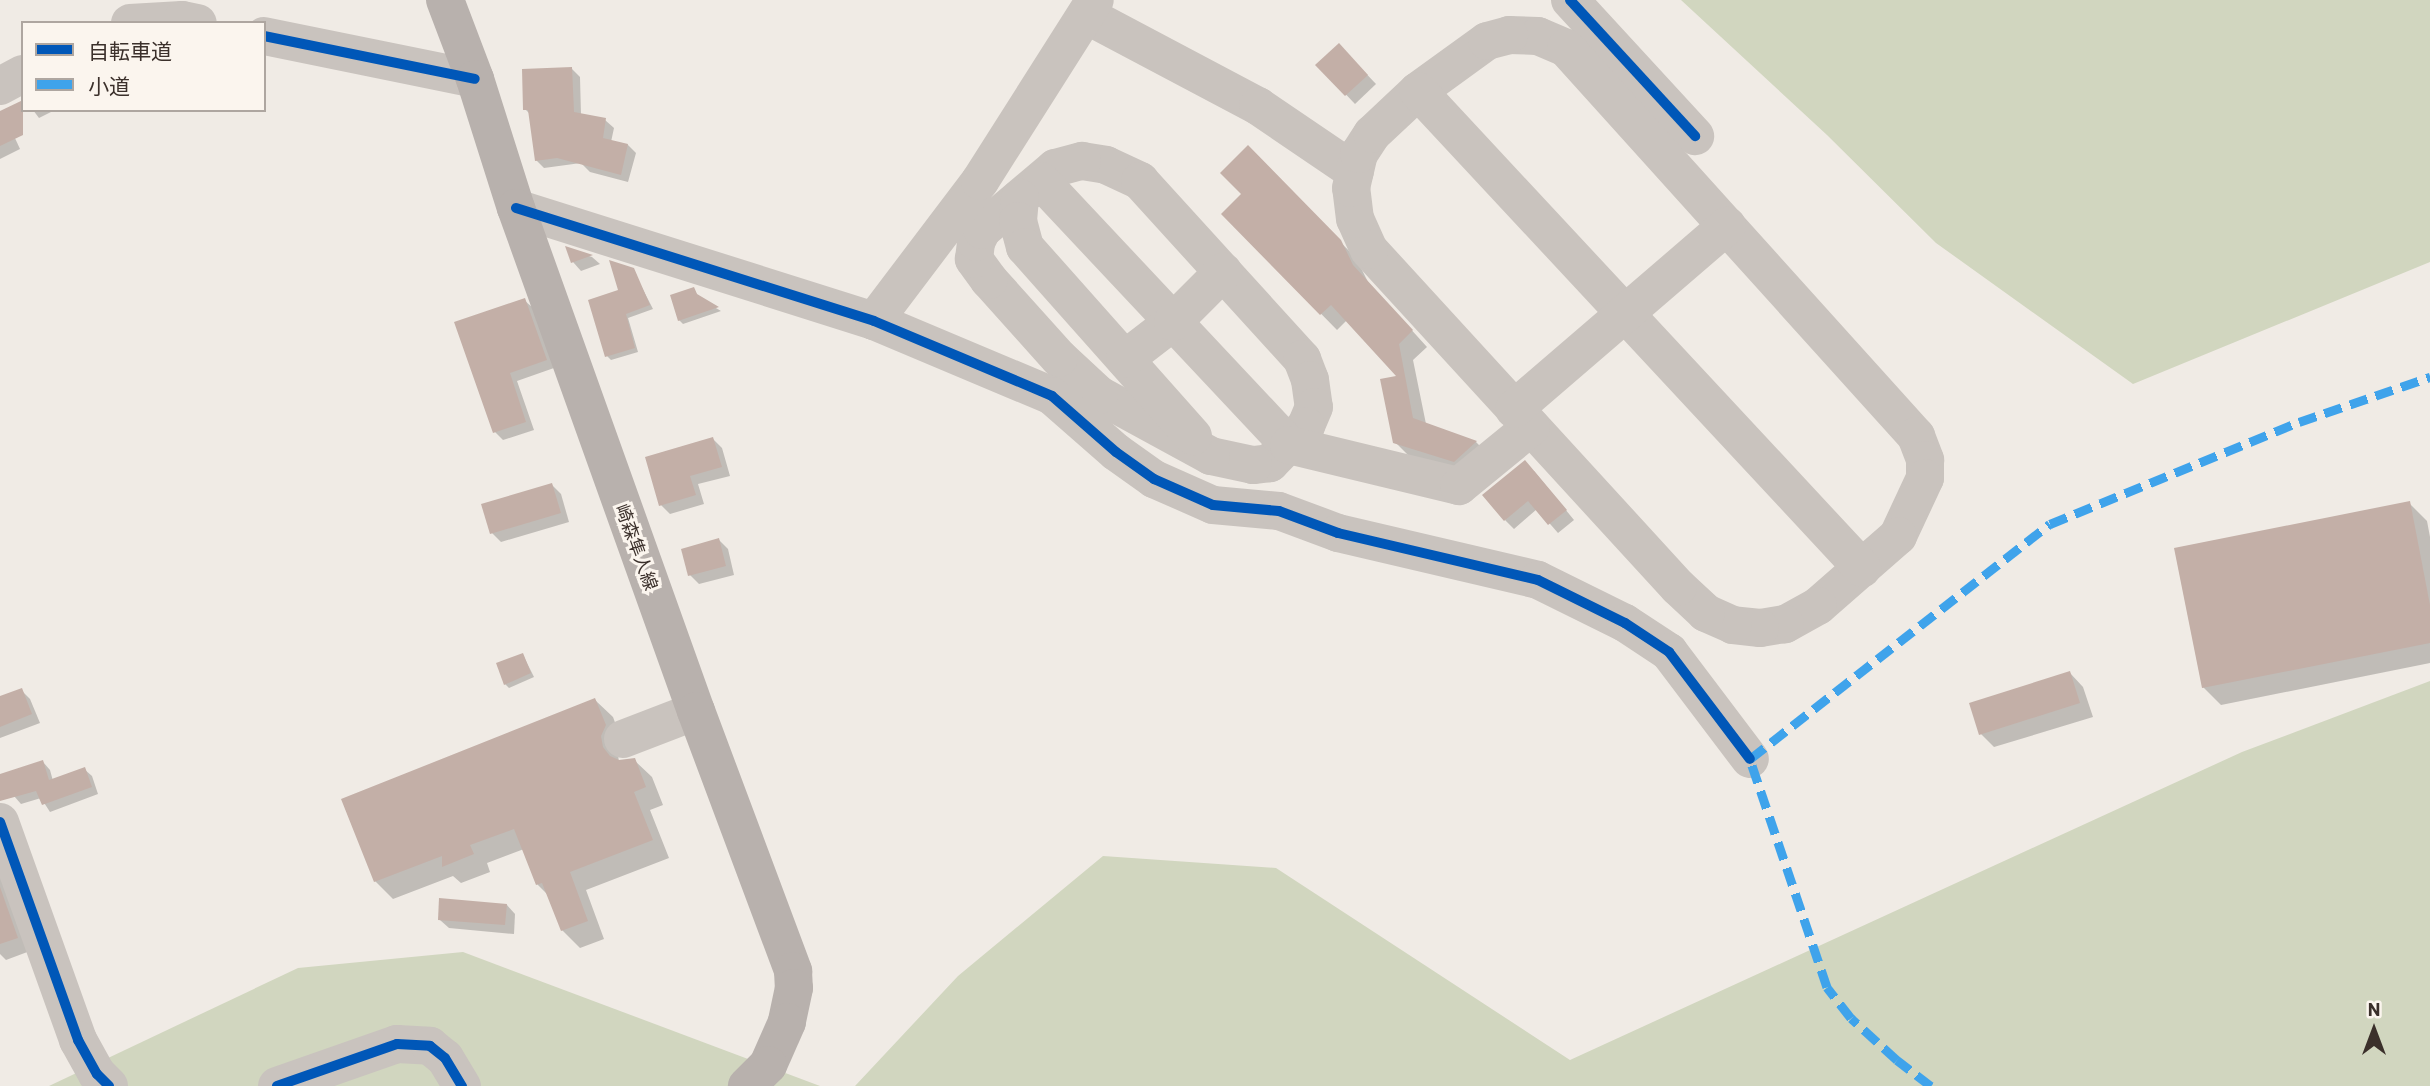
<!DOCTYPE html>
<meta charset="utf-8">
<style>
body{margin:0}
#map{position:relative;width:2430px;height:1086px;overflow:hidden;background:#f0ebe5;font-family:Barlow,"Noto Sans JP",sans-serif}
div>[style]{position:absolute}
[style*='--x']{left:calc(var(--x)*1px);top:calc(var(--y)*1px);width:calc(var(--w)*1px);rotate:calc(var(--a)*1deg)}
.green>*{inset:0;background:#d1d6bf}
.shadow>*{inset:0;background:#0003}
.building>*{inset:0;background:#c3afa7}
.minor>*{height:38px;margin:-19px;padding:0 19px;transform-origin:19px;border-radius:19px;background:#c9c3be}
.major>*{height:38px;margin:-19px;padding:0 19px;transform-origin:19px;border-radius:19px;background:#b8b1ad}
.quiet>*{height:9px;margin-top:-4.5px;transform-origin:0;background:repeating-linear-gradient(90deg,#3fa3eb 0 18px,transparent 0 27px)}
.cycleway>*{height:10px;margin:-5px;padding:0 5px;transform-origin:5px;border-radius:5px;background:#0057b8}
span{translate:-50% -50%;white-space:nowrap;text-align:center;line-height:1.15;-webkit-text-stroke:6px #fbf5ee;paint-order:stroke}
.street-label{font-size:18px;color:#3b302b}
.legend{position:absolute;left:21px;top:21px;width:245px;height:91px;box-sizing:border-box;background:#fbf5ee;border:2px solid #aea6a0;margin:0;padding:9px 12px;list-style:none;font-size:21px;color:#3b302b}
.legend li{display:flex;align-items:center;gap:14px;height:35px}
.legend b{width:35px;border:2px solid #aea6a0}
.north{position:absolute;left:2339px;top:995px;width:70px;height:70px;-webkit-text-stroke:5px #fbf5ee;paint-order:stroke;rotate:0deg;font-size:19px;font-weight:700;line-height:28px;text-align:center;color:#3b302b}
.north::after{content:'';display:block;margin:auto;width:24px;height:32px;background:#3b302b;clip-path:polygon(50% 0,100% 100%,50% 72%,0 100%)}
</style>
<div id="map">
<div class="green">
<div style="clip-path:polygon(1681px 0,2430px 0,2430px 262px,2133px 384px,1936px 243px,1827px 135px)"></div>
<div style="clip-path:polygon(2430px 681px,2430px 1086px,855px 1086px,958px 976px,1103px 856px,1276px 868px,1570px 1060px,2242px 752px)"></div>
<div style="clip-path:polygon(463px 952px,820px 1086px,49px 1086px,298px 968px)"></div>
</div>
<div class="shadow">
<div style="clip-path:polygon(1339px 45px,1376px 84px,1355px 104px,1318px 65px)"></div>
<div style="clip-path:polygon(572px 69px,580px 77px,581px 115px,605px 120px,614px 128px,611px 142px,628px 145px,636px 153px,628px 182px,590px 172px,581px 163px,544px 168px,536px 160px,530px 114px,525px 109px)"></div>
<div style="clip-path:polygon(33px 110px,55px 110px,39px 118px)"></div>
<div style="clip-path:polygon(0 115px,8px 123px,20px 149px,0 159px)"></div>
<div style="clip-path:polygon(1248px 148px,1356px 258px,1368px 282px,1427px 347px,1413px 360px,1426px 424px,1476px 442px,1491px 457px,1470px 477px,1411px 458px,1395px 442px,1399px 377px,1347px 320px,1337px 330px,1223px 214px,1243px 194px)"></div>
<div style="clip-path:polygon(568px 249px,592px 257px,600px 264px,581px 271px,573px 262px)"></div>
<div style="clip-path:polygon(633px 270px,653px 309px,628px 318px,638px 352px,611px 360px,607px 356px,620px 291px)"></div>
<div style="clip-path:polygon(694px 289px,699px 298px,721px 311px,683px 324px,679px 320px)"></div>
<div style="clip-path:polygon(524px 300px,533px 308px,554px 368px,517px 381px,534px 430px,503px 440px,495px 432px)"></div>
<div style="clip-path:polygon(713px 439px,722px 448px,730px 476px,698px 484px,704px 504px,670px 514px,661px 505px)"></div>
<div style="clip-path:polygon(1534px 471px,1574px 520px,1558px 533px,1537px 509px,1514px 529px,1505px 520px)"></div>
<div style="clip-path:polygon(552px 485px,561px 494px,569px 522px,501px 542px,492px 533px)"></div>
<div style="clip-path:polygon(2409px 503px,2427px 521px,2430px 537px,2430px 663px,2221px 705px,2203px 687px)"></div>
<div style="clip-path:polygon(719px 540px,728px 549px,734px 575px,699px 584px,690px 575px)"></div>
<div style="clip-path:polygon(523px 655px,534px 677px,509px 688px,505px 684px)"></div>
<div style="clip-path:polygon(2070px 673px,2083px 687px,2093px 717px,1994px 747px,1981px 734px)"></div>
<div style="clip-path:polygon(21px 690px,30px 699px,40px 723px,0 738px,0 698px)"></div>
<div style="clip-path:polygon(595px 700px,613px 717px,623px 744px,618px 755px,619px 762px,634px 760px,652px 777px,663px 805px,650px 810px,669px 858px,586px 890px,604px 939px,580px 948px,562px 930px,549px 896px,537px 884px,524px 849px,487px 863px,490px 872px,461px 883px,453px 876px,393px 899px,375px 881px)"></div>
<div style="clip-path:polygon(43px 762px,50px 770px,53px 781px,84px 769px,92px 776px,98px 794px,50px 812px,41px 798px,21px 804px,14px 796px)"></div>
<div style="clip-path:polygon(0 866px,30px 951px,6px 960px,0 954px)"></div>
<div style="clip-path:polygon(507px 905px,515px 914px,514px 934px,449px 928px,440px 920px)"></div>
</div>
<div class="building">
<div style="clip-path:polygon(1339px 43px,1368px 75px,1345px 96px,1315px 65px)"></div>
<div style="clip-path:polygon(572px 67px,574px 112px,606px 118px,603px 138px,628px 144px,621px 175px,557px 158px,535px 161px,528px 110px,523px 110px,522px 69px)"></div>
<div style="clip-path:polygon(23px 100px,23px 135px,0 146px,0 111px)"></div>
<div style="clip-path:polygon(1248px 145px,1341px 240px,1353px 265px,1413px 330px,1399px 344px,1413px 418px,1477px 441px,1454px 462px,1393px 443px,1380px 379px,1396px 376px,1331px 305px,1320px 315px,1221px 214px,1241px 194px,1220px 173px)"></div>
<div style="clip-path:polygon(565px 246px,593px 255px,571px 263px)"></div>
<div style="clip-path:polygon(609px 260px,634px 268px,650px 305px,626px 314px,635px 348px,605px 357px,588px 300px,618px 290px)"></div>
<div style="clip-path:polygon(694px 287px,697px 294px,719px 307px,678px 321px,670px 295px)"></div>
<div style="clip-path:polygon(525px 298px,547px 360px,510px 373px,526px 422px,493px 433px,454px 322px)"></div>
<div style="clip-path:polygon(713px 437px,722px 467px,690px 476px,696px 495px,659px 506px,645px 457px)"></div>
<div style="clip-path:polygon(1525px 460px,1567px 510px,1548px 525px,1528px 501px,1504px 521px,1482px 495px)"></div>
<div style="clip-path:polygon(552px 483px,561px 513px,490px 534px,481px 504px)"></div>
<div style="clip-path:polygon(2410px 501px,2430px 605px,2430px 643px,2202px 688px,2174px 548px)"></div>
<div style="clip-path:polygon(719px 538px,726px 566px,688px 576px,681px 549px)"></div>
<div style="clip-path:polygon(523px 653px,531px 673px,504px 685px,496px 663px)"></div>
<div style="clip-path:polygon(2070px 671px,2080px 703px,1979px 735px,1969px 703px)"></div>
<div style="clip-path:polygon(22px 688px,32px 714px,0 727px,0 696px)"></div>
<div style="clip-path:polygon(595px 698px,606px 725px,601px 736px,603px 747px,610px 756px,619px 760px,635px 758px,646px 787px,634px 792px,653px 840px,570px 872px,588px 921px,561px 931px,542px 883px,536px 885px,514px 829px,470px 845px,474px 854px,442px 867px,442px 856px,374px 882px,341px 799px)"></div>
<div style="clip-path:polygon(43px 760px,49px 780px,85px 767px,92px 787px,42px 805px,36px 791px,0 801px,0 774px)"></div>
<div style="clip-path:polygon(0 887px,18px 938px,0 944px)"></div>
<div style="clip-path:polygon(439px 898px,507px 904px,505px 925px,438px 920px)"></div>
</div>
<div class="minor">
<div style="--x:1570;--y:0;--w:185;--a:47.4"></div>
<div style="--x:1086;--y:15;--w:195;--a:27.9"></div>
<div style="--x:1258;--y:106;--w:117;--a:34.2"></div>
<div style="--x:130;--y:23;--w:52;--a:-3.3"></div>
<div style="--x:182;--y:20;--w:16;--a:11"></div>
<div style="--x:1509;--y:35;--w:29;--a:2"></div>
<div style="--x:1538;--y:36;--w:30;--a:23"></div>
<div style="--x:1566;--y:48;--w:523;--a:47.95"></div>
<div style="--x:1916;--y:436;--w:26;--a:69"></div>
<div style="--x:1925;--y:460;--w:18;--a:90"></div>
<div style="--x:1925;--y:478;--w:64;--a:115"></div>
<div style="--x:1898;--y:536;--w:106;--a:138.8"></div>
<div style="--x:1818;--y:606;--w:38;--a:151"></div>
<div style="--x:1785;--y:624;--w:25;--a:171"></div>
<div style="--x:1760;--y:628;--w:27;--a:-174"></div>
<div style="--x:1733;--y:625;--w:30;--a:-156"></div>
<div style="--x:1706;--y:613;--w:38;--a:-137"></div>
<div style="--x:1678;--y:587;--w:457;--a:-132.5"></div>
<div style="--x:1369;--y:250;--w:34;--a:-114"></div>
<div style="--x:1355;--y:219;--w:31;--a:-97"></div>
<div style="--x:1351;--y:188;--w:35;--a:-77"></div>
<div style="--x:1359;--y:154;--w:24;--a:-57"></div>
<div style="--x:1372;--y:134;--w:63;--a:-43.1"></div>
<div style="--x:1418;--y:91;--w:85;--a:-35.9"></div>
<div style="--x:1487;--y:41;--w:23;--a:-15"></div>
<div style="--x:264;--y:36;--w:215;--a:11.5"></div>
<div style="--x:0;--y:86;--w:26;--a:-28"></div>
<div style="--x:1418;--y:91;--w:652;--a:47.05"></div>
<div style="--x:1082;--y:161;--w:24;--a:9"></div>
<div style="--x:1106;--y:165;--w:38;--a:25"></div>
<div style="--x:1140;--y:181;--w:241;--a:47.7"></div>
<div style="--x:1302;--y:359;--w:22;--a:69"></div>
<div style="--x:1310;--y:380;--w:27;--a:82"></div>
<div style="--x:1314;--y:407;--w:21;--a:113"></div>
<div style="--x:1306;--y:426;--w:52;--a:134.2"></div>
<div style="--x:1270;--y:463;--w:17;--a:173"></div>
<div style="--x:1253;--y:465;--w:43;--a:-167.9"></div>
<div style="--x:1211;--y:456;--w:128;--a:-151.4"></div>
<div style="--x:1099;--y:395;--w:54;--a:-137.2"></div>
<div style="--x:1059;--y:358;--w:105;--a:-131.9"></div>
<div style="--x:989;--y:280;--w:26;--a:-126"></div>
<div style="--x:974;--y:259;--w:17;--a:-83"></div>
<div style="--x:976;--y:242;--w:13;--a:-63"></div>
<div style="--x:982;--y:230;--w:96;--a:-40.3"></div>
<div style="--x:1055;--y:168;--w:28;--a:-15"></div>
<div style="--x:1041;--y:181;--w:362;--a:46.8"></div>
<div style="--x:1289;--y:445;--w:175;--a:13.6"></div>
<div style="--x:1459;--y:486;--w:93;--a:-39.3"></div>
<div style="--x:1020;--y:198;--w:23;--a:95"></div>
<div style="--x:1018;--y:221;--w:27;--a:75"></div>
<div style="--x:1025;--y:247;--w:253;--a:48.4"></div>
<div style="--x:516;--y:208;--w:375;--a:17.5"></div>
<div style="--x:874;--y:321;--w:193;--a:22.8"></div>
<div style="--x:1052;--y:396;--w:85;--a:41.2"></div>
<div style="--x:1116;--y:452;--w:47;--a:35.4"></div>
<div style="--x:1154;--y:479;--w:64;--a:23.8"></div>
<div style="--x:1213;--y:505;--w:66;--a:5.2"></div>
<div style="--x:1279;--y:511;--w:63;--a:20.4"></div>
<div style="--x:1338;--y:533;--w:205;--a:13.2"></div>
<div style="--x:1538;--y:580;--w:97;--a:26.3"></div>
<div style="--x:1625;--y:623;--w:53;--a:33.4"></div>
<div style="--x:1669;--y:652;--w:134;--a:52.9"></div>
<div style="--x:874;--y:321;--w:176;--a:-52.9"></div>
<div style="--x:980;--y:181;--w:214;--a:-57.6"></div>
<div style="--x:1125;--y:359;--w:61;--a:-37.6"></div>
<div style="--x:1173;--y:322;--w:71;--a:-45"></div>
<div style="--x:1514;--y:409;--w:281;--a:-40.7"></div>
<div style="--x:623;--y:739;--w:78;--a:-21"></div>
<div style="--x:0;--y:822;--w:232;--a:70.3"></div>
<div style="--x:78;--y:1040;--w:39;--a:61"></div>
<div style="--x:97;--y:1074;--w:17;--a:45"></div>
<div style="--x:277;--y:1086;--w:127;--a:-19.3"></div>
<div style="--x:397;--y:1044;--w:33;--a:3"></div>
<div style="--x:430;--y:1046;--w:19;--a:39"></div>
<div style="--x:445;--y:1058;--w:33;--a:59"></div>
</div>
<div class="major">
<div style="--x:445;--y:0;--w:85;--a:69.2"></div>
<div style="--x:475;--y:79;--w:135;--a:72.4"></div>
<div style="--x:516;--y:208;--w:534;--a:70.31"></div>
<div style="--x:696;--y:711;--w:278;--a:69.5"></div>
<div style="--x:793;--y:971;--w:17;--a:87"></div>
<div style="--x:794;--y:988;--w:35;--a:102"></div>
<div style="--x:787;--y:1022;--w:47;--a:113.8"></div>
<div style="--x:768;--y:1065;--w:30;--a:135"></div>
</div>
<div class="quiet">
<div style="--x:1931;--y:1086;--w:43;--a:-142.6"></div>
<div style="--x:1897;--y:1060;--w:62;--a:-137.6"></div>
<div style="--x:1851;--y:1018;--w:39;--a:-128"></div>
<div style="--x:1827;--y:987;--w:241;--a:-108.7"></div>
<div style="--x:1750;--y:759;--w:381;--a:-38.1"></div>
<div style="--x:2050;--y:524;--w:269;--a:-22.3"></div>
<div style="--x:2299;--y:422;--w:139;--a:-19"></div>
</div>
<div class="cycleway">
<div style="--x:1570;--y:0;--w:185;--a:47.4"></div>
<div style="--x:264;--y:36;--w:215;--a:11.5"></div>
<div style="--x:516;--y:208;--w:375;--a:17.5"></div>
<div style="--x:874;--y:321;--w:193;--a:22.8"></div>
<div style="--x:1052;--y:396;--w:85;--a:41.2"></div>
<div style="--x:1116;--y:452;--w:47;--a:35.4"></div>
<div style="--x:1154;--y:479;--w:64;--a:23.8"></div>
<div style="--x:1213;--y:505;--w:66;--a:5.2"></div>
<div style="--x:1279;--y:511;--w:63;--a:20.4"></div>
<div style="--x:1338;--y:533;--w:205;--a:13.2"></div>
<div style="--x:1538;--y:580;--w:97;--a:26.3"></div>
<div style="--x:1625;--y:623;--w:53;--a:33.4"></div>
<div style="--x:1669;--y:652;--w:134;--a:52.9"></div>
<div style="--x:0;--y:822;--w:232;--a:70.3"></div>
<div style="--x:78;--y:1040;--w:39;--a:61"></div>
<div style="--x:97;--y:1074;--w:17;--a:45"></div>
<div style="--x:277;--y:1086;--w:127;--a:-19.3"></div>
<div style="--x:397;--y:1044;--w:33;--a:3"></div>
<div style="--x:430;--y:1046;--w:19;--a:39"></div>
<div style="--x:445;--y:1058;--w:33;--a:59"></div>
</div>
<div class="street-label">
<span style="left:637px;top:547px;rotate:70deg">崎森隼人線</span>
</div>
<ul class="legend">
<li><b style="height:9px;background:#0057b8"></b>自転車道</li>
<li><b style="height:9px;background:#3fa3eb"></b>小道</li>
</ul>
<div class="north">N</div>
</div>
